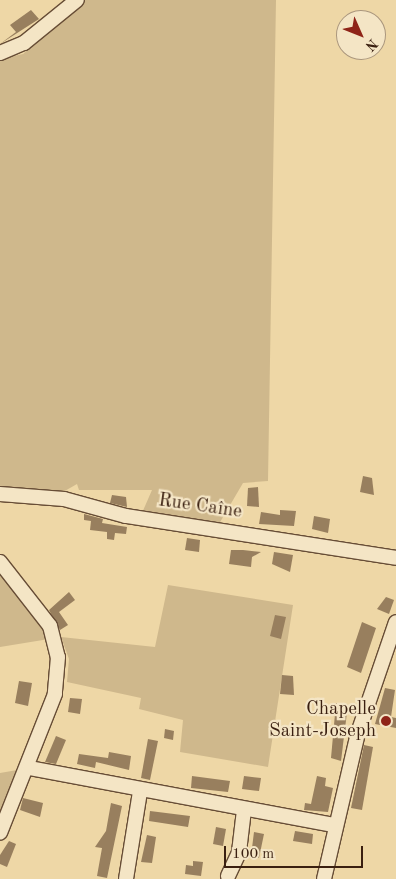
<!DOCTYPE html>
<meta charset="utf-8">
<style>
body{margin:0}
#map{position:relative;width:396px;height:879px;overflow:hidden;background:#eed7a6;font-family:"Old Standard TT",serif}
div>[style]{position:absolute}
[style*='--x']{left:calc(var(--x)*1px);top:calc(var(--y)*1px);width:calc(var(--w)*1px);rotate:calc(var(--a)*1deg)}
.green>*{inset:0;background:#cfb88c}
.building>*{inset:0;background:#987f5e}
.roads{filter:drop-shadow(1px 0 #674d36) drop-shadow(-1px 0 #674d36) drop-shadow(0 1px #674d36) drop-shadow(0 -1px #674d36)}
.minor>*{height:14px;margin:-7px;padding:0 7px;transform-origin:7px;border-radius:7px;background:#f4e5c5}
.dots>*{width:14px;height:14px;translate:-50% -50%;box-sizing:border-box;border:2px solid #f4e5c5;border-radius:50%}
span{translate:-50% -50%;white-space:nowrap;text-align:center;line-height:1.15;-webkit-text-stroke:4.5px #f4e5c5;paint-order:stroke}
.street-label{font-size:19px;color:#3a1f10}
.poi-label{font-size:19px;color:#3a1f10}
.right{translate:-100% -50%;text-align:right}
.north{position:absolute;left:336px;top:10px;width:50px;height:50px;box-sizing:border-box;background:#f4e5c5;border:1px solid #aa967d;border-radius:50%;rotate:134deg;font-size:14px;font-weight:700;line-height:20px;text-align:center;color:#3a1f10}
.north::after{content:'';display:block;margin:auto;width:18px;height:22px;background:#8f2418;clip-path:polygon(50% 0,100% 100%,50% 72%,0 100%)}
.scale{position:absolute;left:224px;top:846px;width:139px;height:22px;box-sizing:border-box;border:2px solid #3a1f10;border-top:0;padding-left:6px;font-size:15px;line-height:18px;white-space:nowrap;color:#3a1f10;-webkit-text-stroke:4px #f4e5c5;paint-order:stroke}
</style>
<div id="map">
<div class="green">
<div style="clip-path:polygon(85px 0,276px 0,268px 481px,243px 483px,219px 524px,142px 513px,152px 490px,79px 490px,77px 484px,63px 492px,0 489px,0 59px,23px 54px)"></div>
<div style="clip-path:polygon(0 571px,49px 639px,0 647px)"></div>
<div style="clip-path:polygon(168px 585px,293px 605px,268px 767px,180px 752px,183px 720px,139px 709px,141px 698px,67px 682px,69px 659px,61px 637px,155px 647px)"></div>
<div style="clip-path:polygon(23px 769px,0 817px,0 773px)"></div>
</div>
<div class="building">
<div style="clip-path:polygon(31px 10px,39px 19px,0 44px,16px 32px,10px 25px)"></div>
<div style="clip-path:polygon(363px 476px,372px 478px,374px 495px,360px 492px)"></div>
<div style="clip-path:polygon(258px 487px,259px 507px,247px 506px,248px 488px)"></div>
<div style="clip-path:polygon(112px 495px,126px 497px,127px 507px,110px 503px)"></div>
<div style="clip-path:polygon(280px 510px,296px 511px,294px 526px,259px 524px,261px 512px,280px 515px)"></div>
<div style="clip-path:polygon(84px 514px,103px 519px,102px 523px,127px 527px,126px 534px,115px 533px,114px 540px,107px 539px,107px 532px,90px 530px,91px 521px,84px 520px)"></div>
<div style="clip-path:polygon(314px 516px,330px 519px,328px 533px,312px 529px)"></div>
<div style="clip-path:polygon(187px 538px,200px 540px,199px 552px,185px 550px)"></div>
<div style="clip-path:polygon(231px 550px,243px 550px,261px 552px,252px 557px,251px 567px,229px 564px)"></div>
<div style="clip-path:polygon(274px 552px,293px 555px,290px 572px,272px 564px)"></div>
<div style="clip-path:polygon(69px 592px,75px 600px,59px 612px,68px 625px,60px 630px,49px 610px)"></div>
<div style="clip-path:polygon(386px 597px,394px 600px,389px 614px,377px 609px)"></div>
<div style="clip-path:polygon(275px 615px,286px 617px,281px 639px,270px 636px)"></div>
<div style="clip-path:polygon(362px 622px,376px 628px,361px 673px,347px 667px)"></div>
<div style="clip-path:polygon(282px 675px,293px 676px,294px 695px,280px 694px)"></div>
<div style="clip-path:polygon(19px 681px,32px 683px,28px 706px,15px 703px)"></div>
<div style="clip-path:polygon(385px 688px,395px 690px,391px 717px,396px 718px,396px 728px,375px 724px)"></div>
<div style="clip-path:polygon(70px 698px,82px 699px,80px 714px,68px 712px)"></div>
<div style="clip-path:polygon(336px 703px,348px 704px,341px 761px,331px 758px)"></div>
<div style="clip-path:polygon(165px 729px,174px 731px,173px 740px,164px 738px)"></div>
<div style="clip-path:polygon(56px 736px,66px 740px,56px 764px,45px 762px)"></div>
<div style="clip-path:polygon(148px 739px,158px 741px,150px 780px,141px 778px)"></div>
<div style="clip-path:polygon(364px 745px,373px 747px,362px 810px,351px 808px)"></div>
<div style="clip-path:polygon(109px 752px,131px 756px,129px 770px,96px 762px,95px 768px,77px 764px,79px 754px,108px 758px)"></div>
<div style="clip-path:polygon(192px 776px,230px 781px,228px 792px,191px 788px)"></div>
<div style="clip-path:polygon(244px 776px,261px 778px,259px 791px,242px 789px)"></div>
<div style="clip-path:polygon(317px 776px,326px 778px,325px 786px,333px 788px,328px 812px,304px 810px,305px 803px,311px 804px)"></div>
<div style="clip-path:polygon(23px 798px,43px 803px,40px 817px,20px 810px)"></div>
<div style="clip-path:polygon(111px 803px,122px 806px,107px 878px,97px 876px,102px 848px,95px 847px,106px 831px)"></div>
<div style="clip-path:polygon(150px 811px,190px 816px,188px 827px,149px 821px)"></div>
<div style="clip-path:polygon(216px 827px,226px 829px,223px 846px,213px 844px)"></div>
<div style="clip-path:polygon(295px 831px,313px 834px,312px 844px,293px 841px)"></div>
<div style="clip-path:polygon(254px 832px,264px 834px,259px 858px,251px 856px)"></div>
<div style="clip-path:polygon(147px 835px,156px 837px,152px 863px,141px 862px)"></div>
<div style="clip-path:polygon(9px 841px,16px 844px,7px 867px,0 864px,0 855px)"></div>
<div style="clip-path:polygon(193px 861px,203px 862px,201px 876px,185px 874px,186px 865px,193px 866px)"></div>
</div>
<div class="roads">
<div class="minor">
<div style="--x:0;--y:53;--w:26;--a:-23"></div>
<div style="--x:24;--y:43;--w:68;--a:-39.1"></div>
<div style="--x:0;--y:494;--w:64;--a:4.5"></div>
<div style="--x:64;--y:499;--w:64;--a:15.3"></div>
<div style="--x:126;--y:516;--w:273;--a:8.8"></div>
<div style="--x:0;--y:562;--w:81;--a:52"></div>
<div style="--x:50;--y:626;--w:32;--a:76"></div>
<div style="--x:58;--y:657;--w:37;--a:95"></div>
<div style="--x:55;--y:694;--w:149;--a:111.6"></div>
<div style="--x:29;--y:768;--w:311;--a:10.6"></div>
<div style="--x:228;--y:876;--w:26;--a:-65"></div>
<div style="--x:239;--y:852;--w:42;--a:-83.2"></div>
<div style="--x:126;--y:879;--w:88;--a:-80.9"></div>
<div style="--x:324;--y:879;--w:150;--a:-76.9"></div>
<div style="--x:358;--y:733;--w:117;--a:-71.1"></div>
</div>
</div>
<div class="dots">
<div style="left:386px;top:721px;background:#8f2418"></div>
</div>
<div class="street-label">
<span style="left:200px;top:507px;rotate:8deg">Rue Caîne</span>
</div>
<div class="poi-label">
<span class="right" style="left:376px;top:721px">Chapelle<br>Saint-Joseph</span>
</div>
<div class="north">N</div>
<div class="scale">100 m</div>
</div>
